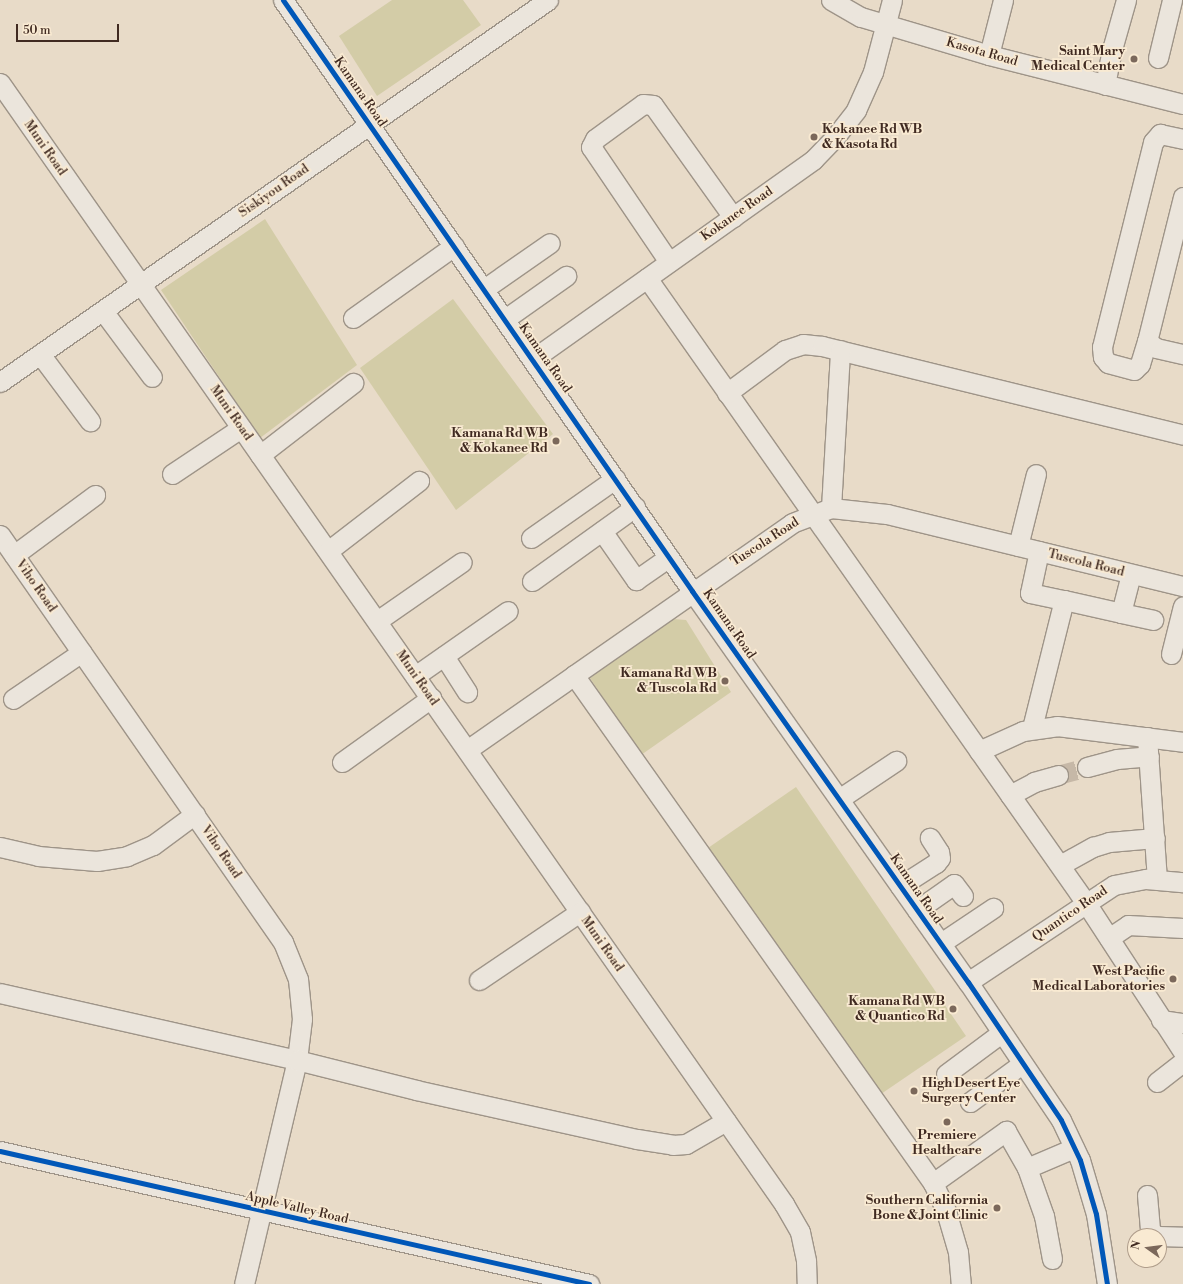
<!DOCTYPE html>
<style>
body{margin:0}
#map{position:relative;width:1183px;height:1284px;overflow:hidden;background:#e8dbc8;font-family:"Libre Bodoni",serif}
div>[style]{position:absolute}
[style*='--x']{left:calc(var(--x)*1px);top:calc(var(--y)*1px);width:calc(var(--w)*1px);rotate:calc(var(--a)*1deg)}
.green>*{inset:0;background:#d3cca7}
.minor-tunnel>*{height:19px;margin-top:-9.5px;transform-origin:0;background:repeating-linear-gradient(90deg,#c6b8a7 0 19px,transparent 0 29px)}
.roads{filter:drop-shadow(1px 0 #9e9488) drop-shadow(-1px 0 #9e9488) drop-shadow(0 1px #9e9488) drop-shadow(0 -1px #9e9488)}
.minor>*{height:19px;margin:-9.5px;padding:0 9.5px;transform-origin:9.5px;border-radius:9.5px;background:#ebe5dc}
.cycleway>*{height:5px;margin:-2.5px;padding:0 2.5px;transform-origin:2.5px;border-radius:2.5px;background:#0057b8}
.dots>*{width:11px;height:11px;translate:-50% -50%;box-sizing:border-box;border:2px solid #f9ead2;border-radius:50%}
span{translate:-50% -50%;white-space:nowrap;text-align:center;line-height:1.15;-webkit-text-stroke:3.5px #f9ead2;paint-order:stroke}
.street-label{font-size:13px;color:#402a21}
.poi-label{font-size:13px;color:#402a21;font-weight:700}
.right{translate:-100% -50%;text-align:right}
.left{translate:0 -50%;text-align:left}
.north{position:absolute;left:1127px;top:1228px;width:40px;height:40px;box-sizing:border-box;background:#f9ead2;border:1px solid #af9d8b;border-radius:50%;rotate:284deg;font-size:11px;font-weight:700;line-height:16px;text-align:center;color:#402a21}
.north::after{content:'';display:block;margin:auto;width:14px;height:18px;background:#7b685b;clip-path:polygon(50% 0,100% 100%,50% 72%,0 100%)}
.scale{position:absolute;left:16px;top:24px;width:103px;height:18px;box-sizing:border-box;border:2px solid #402a21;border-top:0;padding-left:5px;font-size:12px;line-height:14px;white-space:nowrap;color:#402a21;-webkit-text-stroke:3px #f9ead2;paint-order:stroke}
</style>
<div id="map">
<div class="green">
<div style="clip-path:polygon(392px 0,463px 0,481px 25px,377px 96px,339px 36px)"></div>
<div style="clip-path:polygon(265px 219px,357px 365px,260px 438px,161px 290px)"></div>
<div style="clip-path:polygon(453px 299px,553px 434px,456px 510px,360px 368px)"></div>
<div style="clip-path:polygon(673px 619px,686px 620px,731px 692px,641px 755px,590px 678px)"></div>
<div style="clip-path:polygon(796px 787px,966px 1036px,881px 1094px,708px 848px)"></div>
</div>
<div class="minor-tunnel">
<div style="--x:1058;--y:775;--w:30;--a:-15"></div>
</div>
<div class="roads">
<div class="minor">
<div style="--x:283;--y:0;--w:719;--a:55.31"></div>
<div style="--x:692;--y:591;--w:479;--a:54.8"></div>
<div style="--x:968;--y:982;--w:166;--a:56"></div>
<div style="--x:1061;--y:1120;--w:44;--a:64.6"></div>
<div style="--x:1080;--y:1160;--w:56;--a:73.5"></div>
<div style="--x:1096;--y:1214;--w:71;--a:81.1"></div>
<div style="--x:831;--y:0;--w:34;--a:30"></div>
<div style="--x:861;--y:17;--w:134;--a:16.5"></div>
<div style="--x:989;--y:55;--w:200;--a:14.2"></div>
<div style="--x:989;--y:55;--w:57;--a:-75.7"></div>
<div style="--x:1158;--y:58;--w:60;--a:-76.4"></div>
<div style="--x:0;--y:83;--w:1368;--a:55.03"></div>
<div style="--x:784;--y:1204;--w:32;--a:60"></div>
<div style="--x:800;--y:1232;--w:30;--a:78"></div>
<div style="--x:806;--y:1261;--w:23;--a:88"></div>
<div style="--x:1105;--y:85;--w:33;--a:-79"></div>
<div style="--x:1111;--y:53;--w:55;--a:-74.2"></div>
<div style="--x:1183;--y:197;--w:148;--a:104"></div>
<div style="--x:1147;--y:341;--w:11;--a:38"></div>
<div style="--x:1156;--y:348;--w:28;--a:13"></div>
<div style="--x:669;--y:262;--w:139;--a:-124.1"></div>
<div style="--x:591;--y:147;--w:9;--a:-63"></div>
<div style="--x:595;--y:139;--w:59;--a:-36.1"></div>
<div style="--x:643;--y:104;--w:10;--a:6"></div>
<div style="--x:653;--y:105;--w:138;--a:54.5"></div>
<div style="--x:647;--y:278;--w:764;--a:54.92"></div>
<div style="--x:1086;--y:903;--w:178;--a:56.9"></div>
<div style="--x:484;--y:289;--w:80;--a:-34.9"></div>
<div style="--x:103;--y:311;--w:82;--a:53.4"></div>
<div style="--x:353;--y:318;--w:124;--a:-35.5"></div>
<div style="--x:505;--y:319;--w:75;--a:-35.2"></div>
<div style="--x:1147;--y:341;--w:24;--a:107"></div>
<div style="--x:1140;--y:364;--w:8;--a:135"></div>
<div style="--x:1134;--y:370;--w:27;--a:-165"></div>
<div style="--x:1108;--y:363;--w:8;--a:-130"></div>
<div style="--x:1103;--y:357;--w:10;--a:-96"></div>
<div style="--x:1102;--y:347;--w:211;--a:-76"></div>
<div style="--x:1153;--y:142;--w:11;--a:-49"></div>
<div style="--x:1160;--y:134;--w:24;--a:12"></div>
<div style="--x:40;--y:354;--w:84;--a:53.3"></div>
<div style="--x:533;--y:359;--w:344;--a:-35.4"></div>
<div style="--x:813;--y:160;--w:33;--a:-46"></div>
<div style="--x:836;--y:136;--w:33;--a:-52"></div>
<div style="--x:856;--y:110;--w:42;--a:-65.9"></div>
<div style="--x:873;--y:72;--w:74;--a:-75.2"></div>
<div style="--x:0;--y:382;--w:668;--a:-34.88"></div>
<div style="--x:727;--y:393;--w:72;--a:-36.6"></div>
<div style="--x:785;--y:350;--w:19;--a:-18"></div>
<div style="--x:803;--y:344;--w:19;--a:6"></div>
<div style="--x:822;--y:346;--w:372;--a:13.8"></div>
<div style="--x:260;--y:455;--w:118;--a:-37.7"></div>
<div style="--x:172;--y:474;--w:83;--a:-33.7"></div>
<div style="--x:831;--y:508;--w:158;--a:-86.7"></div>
<div style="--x:602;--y:531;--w:60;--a:55.2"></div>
<div style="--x:636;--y:580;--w:40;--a:-34.9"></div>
<div style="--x:0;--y:535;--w:496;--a:55.2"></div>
<div style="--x:283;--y:942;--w:40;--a:68"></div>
<div style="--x:298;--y:979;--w:40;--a:84.3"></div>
<div style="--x:302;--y:1019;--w:41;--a:97"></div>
<div style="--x:297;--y:1060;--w:230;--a:103.3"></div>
<div style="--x:531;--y:538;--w:103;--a:-35.1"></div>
<div style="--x:1018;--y:546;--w:74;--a:-76"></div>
<div style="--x:328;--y:551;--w:115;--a:-37.6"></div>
<div style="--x:1039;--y:551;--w:43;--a:102.1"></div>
<div style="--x:1030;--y:593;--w:35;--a:12"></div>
<div style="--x:14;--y:555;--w:101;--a:-36.5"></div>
<div style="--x:532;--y:581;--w:127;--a:-35.7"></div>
<div style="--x:1121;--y:613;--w:33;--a:12"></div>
<div style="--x:377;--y:621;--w:103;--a:-34.8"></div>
<div style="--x:1171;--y:654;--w:49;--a:-76"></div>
<div style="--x:444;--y:656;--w:43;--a:57.4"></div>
<div style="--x:574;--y:675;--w:622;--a:54.75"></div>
<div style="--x:933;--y:1183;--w:31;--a:65"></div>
<div style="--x:946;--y:1211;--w:43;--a:73.7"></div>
<div style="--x:958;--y:1252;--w:32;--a:85"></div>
<div style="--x:415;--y:676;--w:113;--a:-35"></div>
<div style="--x:13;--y:699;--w:83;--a:-34.3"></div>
<div style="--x:1032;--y:728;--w:132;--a:-76"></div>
<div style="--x:1064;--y:600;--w:58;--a:12.8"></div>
<div style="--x:1121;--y:613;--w:40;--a:-75.6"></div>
<div style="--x:1147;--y:737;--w:143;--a:86"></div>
<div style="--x:467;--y:750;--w:396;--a:-34.9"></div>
<div style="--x:792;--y:523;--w:42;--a:-21"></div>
<div style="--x:831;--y:508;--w:56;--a:6.1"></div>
<div style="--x:887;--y:514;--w:305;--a:13.7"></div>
<div style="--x:979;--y:751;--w:48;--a:-24.4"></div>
<div style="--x:1023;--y:731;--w:34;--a:-8"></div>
<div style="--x:1057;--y:726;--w:127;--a:7.2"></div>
<div style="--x:342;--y:762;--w:110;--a:-35.7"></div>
<div style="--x:1087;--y:767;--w:31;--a:-15"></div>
<div style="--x:1117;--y:759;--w:32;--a:-5"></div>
<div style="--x:1010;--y:795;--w:27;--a:-28"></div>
<div style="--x:1034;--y:782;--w:25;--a:-16"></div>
<div style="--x:839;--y:799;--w:69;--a:-33.7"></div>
<div style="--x:0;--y:847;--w:39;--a:13"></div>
<div style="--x:38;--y:856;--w:59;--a:4.8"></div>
<div style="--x:97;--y:861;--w:30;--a:-9"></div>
<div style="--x:127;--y:856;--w:28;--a:-23"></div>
<div style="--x:153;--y:845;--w:52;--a:-36.4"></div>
<div style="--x:1060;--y:865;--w:38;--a:-29"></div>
<div style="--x:1093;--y:847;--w:17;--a:-17"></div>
<div style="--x:1109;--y:842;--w:46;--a:-5"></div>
<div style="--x:900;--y:886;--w:43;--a:-32.6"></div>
<div style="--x:936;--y:863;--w:6;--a:-51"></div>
<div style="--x:940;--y:858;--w:6;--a:-99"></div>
<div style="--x:939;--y:852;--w:17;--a:-123"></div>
<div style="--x:917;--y:910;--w:45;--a:-35.1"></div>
<div style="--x:954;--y:884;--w:15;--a:53"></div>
<div style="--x:1109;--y:938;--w:23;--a:-34"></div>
<div style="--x:1128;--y:925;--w:55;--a:3.1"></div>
<div style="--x:941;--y:943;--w:63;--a:-33.9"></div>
<div style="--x:479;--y:980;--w:122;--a:-34"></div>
<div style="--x:968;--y:982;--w:175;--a:-33.6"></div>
<div style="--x:1114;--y:885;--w:33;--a:-11"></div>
<div style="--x:1146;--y:879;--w:37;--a:5"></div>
<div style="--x:0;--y:993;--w:304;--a:12.7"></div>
<div style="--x:297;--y:1060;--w:123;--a:14.1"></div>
<div style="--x:416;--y:1090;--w:226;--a:12.5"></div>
<div style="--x:637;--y:1139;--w:36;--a:9"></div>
<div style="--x:673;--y:1145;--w:13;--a:-4"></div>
<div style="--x:686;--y:1144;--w:46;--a:-29.9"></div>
<div style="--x:1161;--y:1020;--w:22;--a:8"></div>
<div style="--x:946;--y:1074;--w:69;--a:-36.7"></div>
<div style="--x:1157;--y:1082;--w:33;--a:-38"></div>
<div style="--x:970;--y:1102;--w:64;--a:-36.2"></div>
<div style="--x:0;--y:1151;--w:604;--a:12.72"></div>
<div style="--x:933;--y:1183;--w:90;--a:-35.5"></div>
<div style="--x:1006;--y:1131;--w:43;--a:60.4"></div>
<div style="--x:1147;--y:1195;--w:36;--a:85"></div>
<div style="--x:1150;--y:1231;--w:9;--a:36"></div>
<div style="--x:1159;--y:1236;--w:24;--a:2"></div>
<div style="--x:1052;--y:1259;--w:44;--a:-100.5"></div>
<div style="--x:1044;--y:1216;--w:51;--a:-109.5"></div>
<div style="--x:1027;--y:1168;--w:51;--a:-23.1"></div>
</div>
</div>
<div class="cycleway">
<div style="--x:283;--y:0;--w:719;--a:55.31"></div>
<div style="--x:692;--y:591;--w:479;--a:54.8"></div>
<div style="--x:968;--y:982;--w:166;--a:56"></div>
<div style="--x:1061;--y:1120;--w:44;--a:64.6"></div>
<div style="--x:1080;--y:1160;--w:56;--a:73.5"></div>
<div style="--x:1096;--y:1214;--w:71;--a:81.1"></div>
<div style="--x:0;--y:1151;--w:604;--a:12.72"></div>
</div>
<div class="dots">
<div style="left:1134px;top:59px;background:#7b685b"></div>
<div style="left:814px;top:137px;background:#7b685b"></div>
<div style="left:556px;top:441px;background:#7b685b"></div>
<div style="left:725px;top:681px;background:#7b685b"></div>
<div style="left:1173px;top:979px;background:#7b685b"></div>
<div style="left:953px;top:1009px;background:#7b685b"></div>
<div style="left:914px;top:1091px;background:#7b685b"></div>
<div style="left:947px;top:1122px;background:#7b685b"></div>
<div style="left:997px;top:1208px;background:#7b685b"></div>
</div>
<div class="street-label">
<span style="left:982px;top:52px;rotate:16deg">Kasota Road</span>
<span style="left:360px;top:92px;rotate:55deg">Kamana Road</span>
<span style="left:45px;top:148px;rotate:55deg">Muni Road</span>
<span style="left:274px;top:191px;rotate:-35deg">Siskiyou Road</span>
<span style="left:737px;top:214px;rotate:-35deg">Kokanee Road</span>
<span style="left:545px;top:358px;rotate:55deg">Kamana Road</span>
<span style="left:231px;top:413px;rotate:55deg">Muni Road</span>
<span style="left:765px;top:542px;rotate:-33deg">Tuscola Road</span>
<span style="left:1086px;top:563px;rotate:14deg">Tuscola Road</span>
<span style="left:36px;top:586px;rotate:55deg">Viho Road</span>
<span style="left:729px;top:624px;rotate:55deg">Kamana Road</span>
<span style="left:417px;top:678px;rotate:55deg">Muni Road</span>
<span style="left:221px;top:852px;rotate:56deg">Viho Road</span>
<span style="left:916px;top:889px;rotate:55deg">Kamana Road</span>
<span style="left:1070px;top:914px;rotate:-34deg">Quantico Road</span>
<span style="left:602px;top:944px;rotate:55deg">Muni Road</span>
<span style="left:297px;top:1208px;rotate:13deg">Apple Valley Road</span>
</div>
<div class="poi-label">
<span class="right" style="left:1125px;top:59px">Saint Mary<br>Medical Center</span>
<span class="left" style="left:822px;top:137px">Kokanee Rd WB<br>&amp; Kasota Rd</span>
<span class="right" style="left:548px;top:441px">Kamana Rd WB<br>&amp; Kokanee Rd</span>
<span class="right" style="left:717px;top:681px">Kamana Rd WB<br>&amp; Tuscola Rd</span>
<span class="right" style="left:1165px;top:979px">West Pacific<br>Medical Laboratories</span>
<span class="right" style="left:945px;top:1009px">Kamana Rd WB<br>&amp; Quantico Rd</span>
<span class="left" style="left:922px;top:1091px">High Desert Eye<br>Surgery Center</span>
<span style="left:947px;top:1143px">Premiere<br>Healthcare</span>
<span class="right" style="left:988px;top:1208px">Southern California<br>Bone &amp; Joint Clinic</span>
</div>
<div class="north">N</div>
<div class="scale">50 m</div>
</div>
